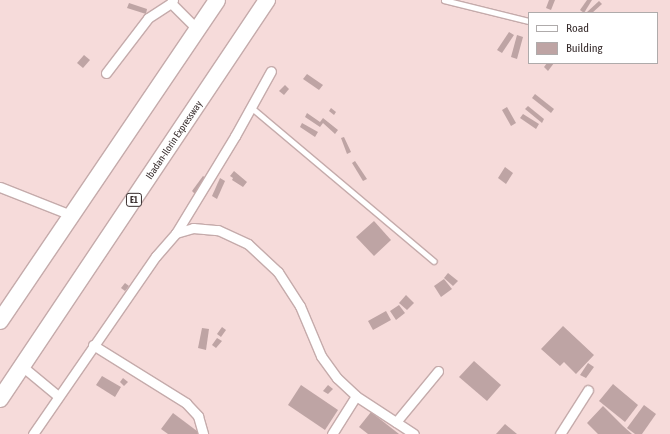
<!DOCTYPE html>
<style>
body{margin:0}
#map{position:relative;width:670px;height:434px;overflow:hidden;background:#f6dbda;font-family:"Asap Condensed",sans-serif}
div>[style]{position:absolute}
[style*='--x']{left:calc(var(--x)*1px);top:calc(var(--y)*1px);width:calc(var(--w)*1px);rotate:calc(var(--a)*1deg)}
.building>*{inset:0;background:#bea4a4}
.roads{filter:drop-shadow(1px 0 #c5abab) drop-shadow(-1px 0 #c5abab) drop-shadow(0 1px #c5abab) drop-shadow(0 -1px #c5abab)}
.service>*{height:4.5px;margin:-2.25px;padding:0 2.25px;transform-origin:2.25px;border-radius:2.25px;background:#fff}
.minor>*{height:9px;margin:-4.5px;padding:0 4.5px;transform-origin:4.5px;border-radius:4.5px;background:#fff}
.motorway>*{height:16px;margin:-8px;padding:0 8px;transform-origin:8px;border-radius:8px;background:#fff}
span{translate:-50% -50%;white-space:nowrap;text-align:center;line-height:1.15;-webkit-text-stroke:3.5px #fff;paint-order:stroke}
.shield-label span{padding:1px 3px;background:#fff;border:1px solid;border-radius:3px;-webkit-text-stroke-width:0}
.shield-label{font-size:9px;color:#382d2d;font-weight:700}
.street-label{font-size:10px;color:#382d2d}
.legend{position:absolute;left:528px;top:12px;width:130px;height:52px;box-sizing:border-box;background:#fff;border:1px solid #afabab;margin:0;padding:5px 7px;list-style:none;font-size:12px;color:#382d2d}
.legend li{display:flex;align-items:center;gap:8px;height:20px}
.legend b{width:20px;border:1px solid #afabab}
</style>
<div id="map">
<div class="building">
<div style="clip-path:polygon(549px 0,555px 0,551px 10px,546px 8px)"></div>
<div style="clip-path:polygon(587px 0,592px 0,584px 13px,580px 10px)"></div>
<div style="clip-path:polygon(599px 1px,602px 4px,592px 13px,586px 13px)"></div>
<div style="clip-path:polygon(129px 3px,147px 9px,146px 14px,127px 8px)"></div>
<div style="clip-path:polygon(509px 32px,514px 35px,502px 53px,497px 50px)"></div>
<div style="clip-path:polygon(517px 35px,523px 37px,517px 59px,511px 57px)"></div>
<div style="clip-path:polygon(84px 55px,90px 60px,83px 68px,77px 63px)"></div>
<div style="clip-path:polygon(547px 63px,554px 63px,548px 71px,544px 67px)"></div>
<div style="clip-path:polygon(307px 74px,323px 85px,319px 90px,303px 79px)"></div>
<div style="clip-path:polygon(285px 85px,289px 89px,284px 95px,279px 91px)"></div>
<div style="clip-path:polygon(535px 94px,554px 109px,551px 113px,532px 98px)"></div>
<div style="clip-path:polygon(528px 106px,544px 119px,542px 123px,525px 109px)"></div>
<div style="clip-path:polygon(507px 107px,516px 123px,511px 126px,502px 110px)"></div>
<div style="clip-path:polygon(331px 108px,336px 112px,334px 115px,329px 111px)"></div>
<div style="clip-path:polygon(307px 113px,320px 122px,323px 118px,338px 130px,335px 134px,323px 123px,320px 127px,305px 117px)"></div>
<div style="clip-path:polygon(523px 114px,539px 124px,536px 129px,520px 118px)"></div>
<div style="clip-path:polygon(302px 123px,318px 132px,315px 137px,300px 127px)"></div>
<div style="clip-path:polygon(344px 137px,351px 152px,347px 154px,341px 138px)"></div>
<div style="clip-path:polygon(355px 161px,367px 179px,363px 181px,352px 163px)"></div>
<div style="clip-path:polygon(505px 167px,513px 173px,506px 184px,498px 178px)"></div>
<div style="clip-path:polygon(234px 171px,247px 182px,243px 187px,232px 180px,233px 178px,230px 176px)"></div>
<div style="clip-path:polygon(203px 176px,207px 179px,195px 194px,192px 191px)"></div>
<div style="clip-path:polygon(220px 178px,225px 181px,217px 199px,212px 196px)"></div>
<div style="clip-path:polygon(374px 221px,391px 240px,374px 256px,356px 237px)"></div>
<div style="clip-path:polygon(448px 273px,458px 281px,453px 286px,444px 278px)"></div>
<div style="clip-path:polygon(444px 279px,452px 289px,441px 297px,434px 286px)"></div>
<div style="clip-path:polygon(125px 283px,129px 286px,125px 291px,121px 288px)"></div>
<div style="clip-path:polygon(406px 295px,414px 303px,407px 310px,399px 303px)"></div>
<div style="clip-path:polygon(399px 305px,405px 313px,396px 320px,390px 311px)"></div>
<div style="clip-path:polygon(386px 311px,391px 320px,373px 330px,368px 321px)"></div>
<div style="clip-path:polygon(563px 326px,594px 355px,576px 374px,564px 362px,560px 366px,541px 349px)"></div>
<div style="clip-path:polygon(222px 327px,226px 330px,221px 337px,217px 334px)"></div>
<div style="clip-path:polygon(202px 328px,209px 329px,206px 350px,198px 348px)"></div>
<div style="clip-path:polygon(217px 338px,222px 341px,216px 348px,212px 345px)"></div>
<div style="clip-path:polygon(474px 361px,501px 385px,487px 401px,459px 377px)"></div>
<div style="clip-path:polygon(588px 363px,594px 367px,586px 378px,580px 375px)"></div>
<div style="clip-path:polygon(102px 376px,121px 387px,115px 397px,96px 385px)"></div>
<div style="clip-path:polygon(123px 378px,128px 382px,124px 386px,120px 382px)"></div>
<div style="clip-path:polygon(613px 384px,638px 405px,625px 422px,599px 401px)"></div>
<div style="clip-path:polygon(301px 385px,338px 410px,325px 430px,288px 405px)"></div>
<div style="clip-path:polygon(328px 385px,333px 389px,328px 394px,323px 391px)"></div>
<div style="clip-path:polygon(644px 405px,656px 414px,642px 434px,635px 434px,627px 428px)"></div>
<div style="clip-path:polygon(603px 406px,623px 426px,632px 434px,598px 434px,587px 423px)"></div>
<div style="clip-path:polygon(371px 412px,399px 434px,368px 434px,359px 427px)"></div>
<div style="clip-path:polygon(173px 413px,201px 434px,168px 434px,161px 429px)"></div>
<div style="clip-path:polygon(505px 424px,517px 434px,496px 434px)"></div>
</div>
<div class="roads">
<div class="service">
<div style="--x:444;--y:0;--w:88;--a:13.9"></div>
<div style="--x:251;--y:107;--w:239;--a:40.1"></div>
</div>
<div class="minor">
<div style="--x:173;--y:0;--w:4;--a:124"></div>
<div style="--x:171;--y:3;--w:37;--a:45"></div>
<div style="--x:106;--y:73;--w:69;--a:-52.6"></div>
<div style="--x:148;--y:18;--w:27;--a:-33"></div>
<div style="--x:0;--y:187;--w:76;--a:21.5"></div>
<div style="--x:176;--y:233;--w:18;--a:-16"></div>
<div style="--x:193;--y:228;--w:25;--a:5"></div>
<div style="--x:218;--y:230;--w:33;--a:25"></div>
<div style="--x:248;--y:244;--w:41;--a:43"></div>
<div style="--x:278;--y:272;--w:40;--a:57.1"></div>
<div style="--x:300;--y:306;--w:54;--a:67.2"></div>
<div style="--x:321;--y:356;--w:27;--a:54"></div>
<div style="--x:337;--y:378;--w:26;--a:43"></div>
<div style="--x:356;--y:396;--w:69;--a:33.2"></div>
<div style="--x:93;--y:345;--w:110;--a:31.9"></div>
<div style="--x:186;--y:403;--w:18;--a:47"></div>
<div style="--x:198;--y:416;--w:19;--a:74"></div>
<div style="--x:23;--y:367;--w:45;--a:39.6"></div>
<div style="--x:396;--y:422;--w:66;--a:-50.5"></div>
<div style="--x:33;--y:434;--w:216;--a:-55.4"></div>
<div style="--x:156;--y:256;--w:30;--a:-49"></div>
<div style="--x:176;--y:233;--w:114;--a:-58.7"></div>
<div style="--x:235;--y:136;--w:74;--a:-61"></div>
<div style="--x:332;--y:434;--w:45;--a:-57.7"></div>
<div style="--x:560;--y:434;--w:52;--a:-57.5"></div>
</div>
<div class="motorway">
<div style="--x:0;--y:321;--w:387;--a:-55.9"></div>
<div style="--x:0;--y:399;--w:480;--a:-56.2"></div>
</div>
</div>
<div class="shield-label">
<span style="left:134px;top:200px">E1</span>
</div>
<div class="street-label">
<span style="left:174px;top:140px;rotate:-56deg">Ibadan-Ilorin Expressway</span>
</div>
<ul class="legend">
<li><b style="height:5px;background:#fff"></b>Road</li>
<li><b style="height:11px;background:#bea4a4"></b>Building</li>
</ul>
</div>
